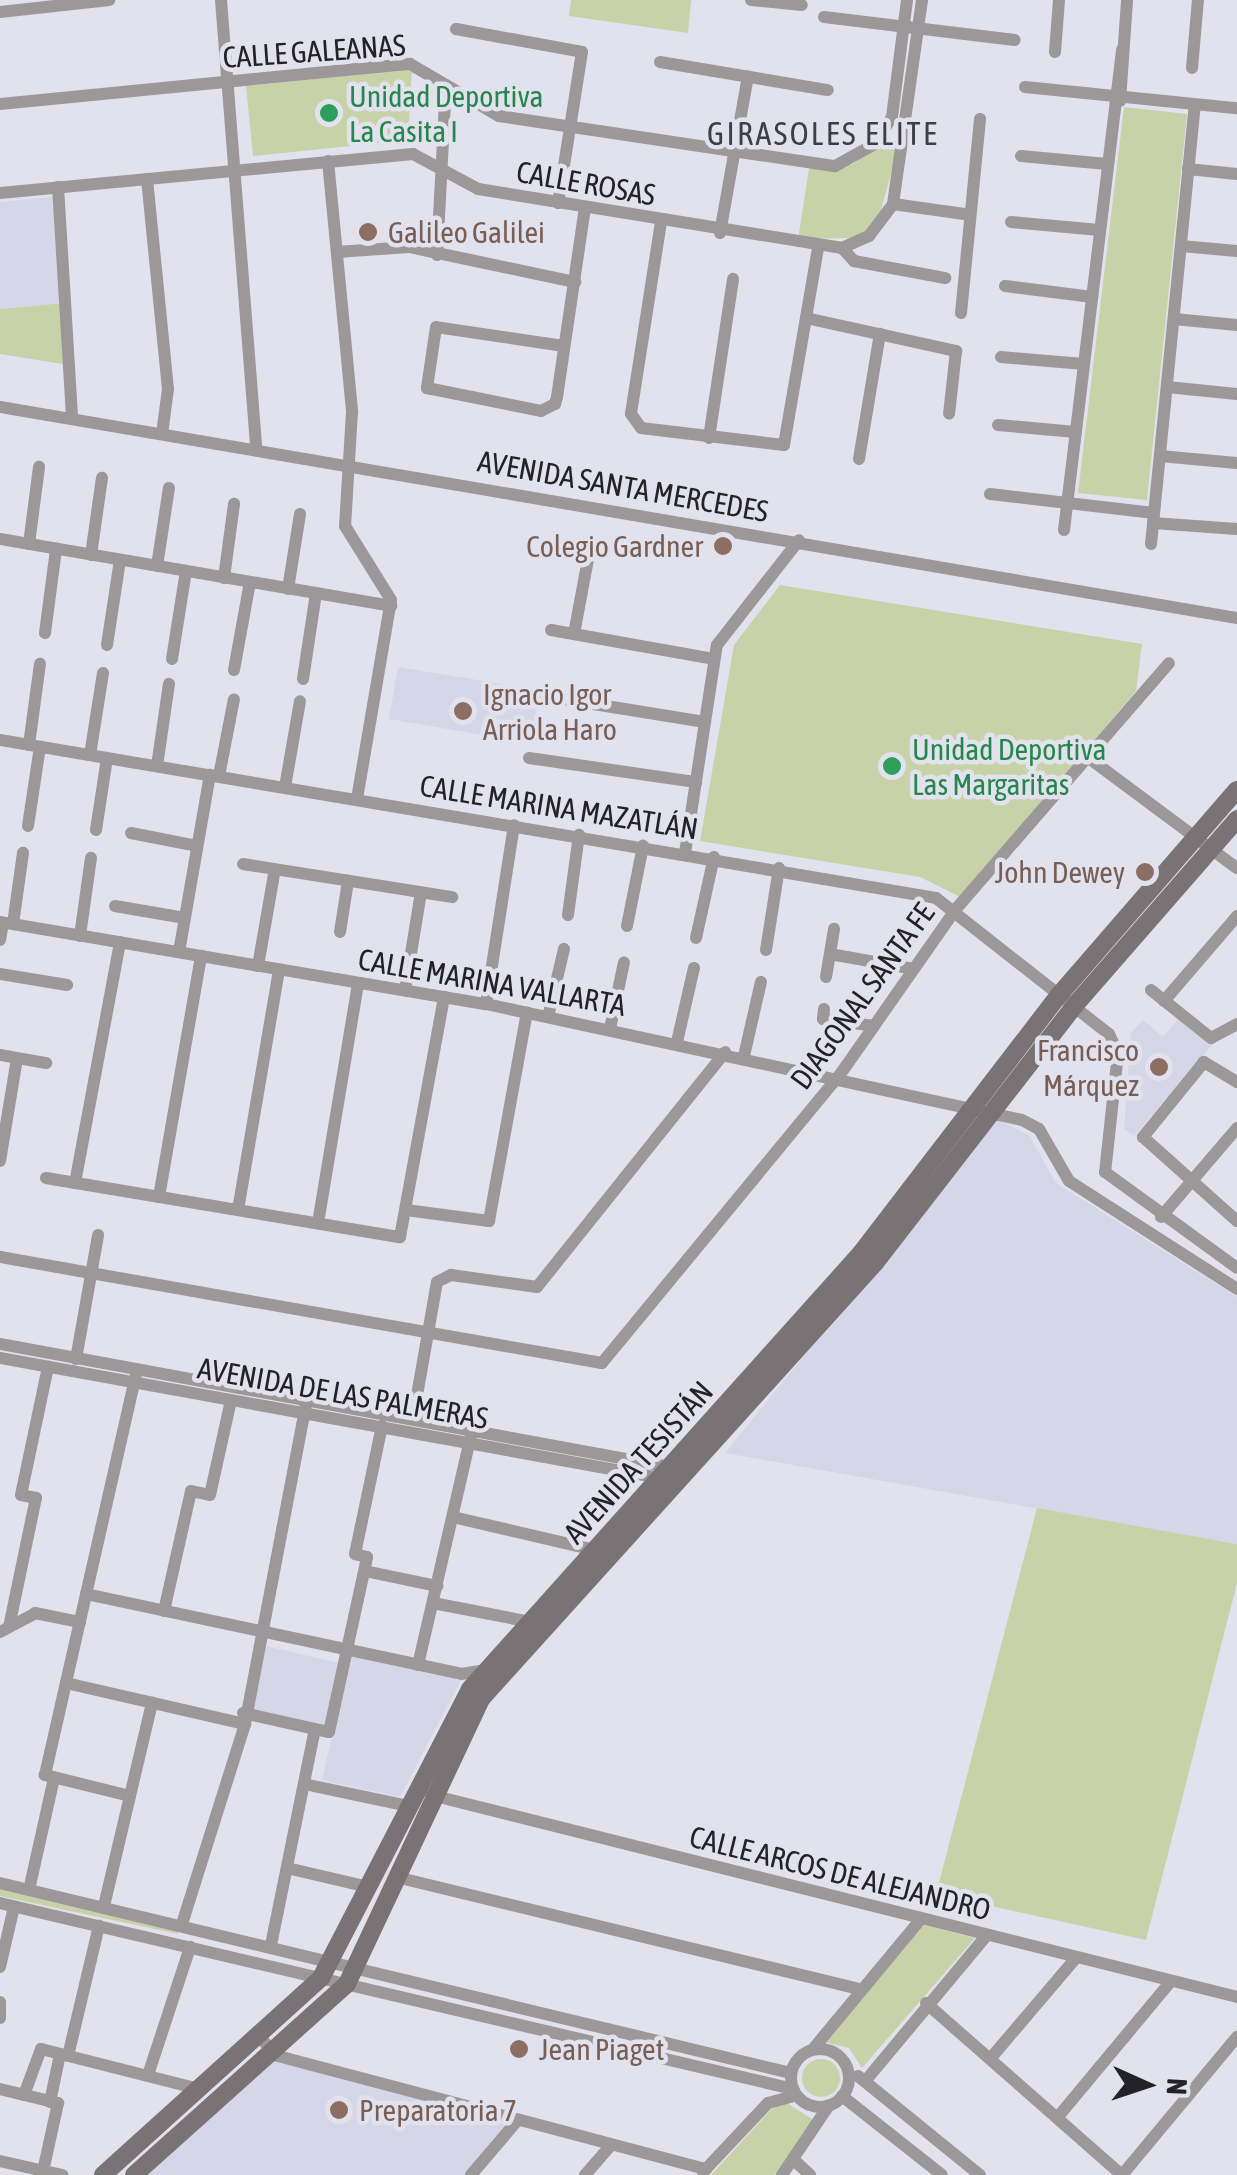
<!DOCTYPE html>
<meta charset="utf-8">
<style>
body{margin:0}
#map{position:relative;width:1237px;height:2175px;overflow:hidden;background:#e1e2ed;font-family:"Asap Condensed",sans-serif}
div>[style]{position:absolute}
[style*='--x']{left:calc(var(--x)*1px);top:calc(var(--y)*1px);width:calc(var(--w)*1px);rotate:calc(var(--a)*1deg)}
.built>*{inset:0;background:#d5d6e8}
.green>*{inset:0;background:#c8d2a9}
.round{border-radius:50%}
.street>*{height:12px;margin:-6px;padding:0 6px;transform-origin:6px;border-radius:6px;background:#9c9798}
.street>.ring{margin:-6px;padding:0;box-sizing:content-box;background:none;border:12px solid #9c9798;border-radius:50%}
.secondary>*{height:18px;margin:-9px;padding:0 9px;transform-origin:9px;border-radius:9px;background:#7a7274}
.dots>*{width:28px;height:28px;translate:-50% -50%;box-sizing:border-box;border:5px solid #e1e2ed;border-radius:50%}
span{translate:-50% -50%;white-space:nowrap;text-align:center;line-height:1.15;-webkit-text-stroke:9px #e1e2ed;paint-order:stroke}
.street-label{font-size:30px;color:#232327}
.leisure-label{font-size:30px;color:#27864d}
.left{translate:0 -50%;text-align:left}
.education-label{font-size:30px;color:#785e54}
.right{translate:-100% -50%;text-align:right}
.neighbourhood-label{font-size:32px;color:#3d3e46;letter-spacing:2.5px}
.north{position:absolute;left:1097px;top:2035px;width:100px;height:100px;-webkit-text-stroke:8px #e1e2ed;paint-order:stroke;rotate:93deg;font-size:28px;font-weight:700;line-height:40px;text-align:center;color:#232327}
.north::after{content:'';display:block;margin:auto;width:35px;height:45px;background:#232327;clip-path:polygon(50% 0,100% 100%,50% 72%,0 100%)}
</style>
<div id="map">
<div class="built">
<div style="clip-path:polygon(53px 197px,64px 303px,0 309px,0 202px)"></div>
<div style="clip-path:polygon(398px 667px,540px 690px,531px 743px,389px 719px)"></div>
<div style="clip-path:polygon(1180px 1017px,1213px 1044px,1134px 1136px,1124px 1129px,1131px 1033px,1143px 1020px,1163px 1037px)"></div>
<div style="clip-path:polygon(996px 1119px,1029px 1135px,1056px 1183px,1237px 1297px,1237px 1544px,725px 1453px)"></div>
<div style="clip-path:polygon(266px 1646px,339px 1663px,324px 1728px,252px 1711px)"></div>
<div style="clip-path:polygon(351px 1655px,462px 1678px,400px 1797px,322px 1780px)"></div>
<div style="clip-path:polygon(270px 2059px,513px 2122px,467px 2175px,139px 2175px)"></div>
</div>
<div class="green">
<div style="clip-path:polygon(571px 0,691px 0,688px 33px,569px 16px)"></div>
<div style="clip-path:polygon(412px 69px,408px 140px,253px 156px,246px 86px)"></div>
<div style="clip-path:polygon(1124px 107px,1187px 114px,1147px 500px,1078px 493px)"></div>
<div style="clip-path:polygon(881px 141px,900px 141px,878px 221px,856px 238px,798px 239px,809px 169px,853px 164px)"></div>
<div style="clip-path:polygon(64px 303px,69px 365px,0 354px,0 309px)"></div>
<div style="clip-path:polygon(780px 585px,1142px 644px,1136px 691px,960px 897px,920px 877px,700px 841px,734px 645px)"></div>
<div style="clip-path:polygon(1037px 1508px,1237px 1544px,1237px 1583px,1146px 1940px,936px 1894px)"></div>
<div style="clip-path:polygon(0 1889px,178px 1931px,178px 1934px,0 1896px)"></div>
<div style="clip-path:polygon(924px 1925px,975px 1938px,862px 2068px,849px 2048px,824px 2042px)"></div>
<div class="round" style="left:802px;top:2059px;width:38px;height:38px"></div>
<div style="clip-path:polygon(781px 2099px,818px 2123px,775px 2175px,711px 2175px)"></div>
</div>
<div class="street">
<div style="--x:221;--y:0;--w:450;--a:85.5"></div>
<div style="--x:751;--y:0;--w:51;--a:5.6"></div>
<div style="--x:0;--y:12;--w:110;--a:-6.3"></div>
<div style="--x:824;--y:17;--w:192;--a:6.9"></div>
<div style="--x:456;--y:29;--w:128;--a:10.3"></div>
<div style="--x:582;--y:52;--w:153;--a:99"></div>
<div style="--x:1055;--y:52;--w:52;--a:-85.6"></div>
<div style="--x:660;--y:62;--w:170;--a:9.5"></div>
<div style="--x:1192;--y:68;--w:68;--a:-85"></div>
<div style="--x:1025;--y:87;--w:213;--a:5.7"></div>
<div style="--x:1120;--y:101;--w:101;--a:-86"></div>
<div style="--x:0;--y:104;--w:412;--a:-5.6"></div>
<div style="--x:410;--y:64;--w:103;--a:30.3"></div>
<div style="--x:499;--y:116;--w:340;--a:8.5"></div>
<div style="--x:835;--y:166;--w:46;--a:-28.8"></div>
<div style="--x:875;--y:144;--w:32;--a:-58"></div>
<div style="--x:892;--y:117;--w:118;--a:-82.7"></div>
<div style="--x:1021;--y:156;--w:86;--a:5.3"></div>
<div style="--x:328;--y:161;--w:252;--a:84.5"></div>
<div style="--x:352;--y:412;--w:114;--a:93.5"></div>
<div style="--x:345;--y:526;--w:87;--a:58.1"></div>
<div style="--x:391;--y:600;--w:202;--a:99.7"></div>
<div style="--x:1188;--y:169;--w:49;--a:5.8"></div>
<div style="--x:147;--y:179;--w:211;--a:84.3"></div>
<div style="--x:168;--y:389;--w:45;--a:97.6"></div>
<div style="--x:58;--y:187;--w:232;--a:86.5"></div>
<div style="--x:0;--y:193;--w:415;--a:-5.4"></div>
<div style="--x:413;--y:154;--w:74;--a:28.3"></div>
<div style="--x:478;--y:189;--w:369;--a:9.2"></div>
<div style="--x:842;--y:248;--w:30;--a:-24"></div>
<div style="--x:869;--y:236;--w:40;--a:-53"></div>
<div style="--x:893;--y:204;--w:206;--a:-81.9"></div>
<div style="--x:893;--y:204;--w:72;--a:8"></div>
<div style="--x:661;--y:222;--w:194;--a:98.9"></div>
<div style="--x:631;--y:414;--w:17;--a:54"></div>
<div style="--x:641;--y:428;--w:144;--a:6.8"></div>
<div style="--x:784;--y:445;--w:199;--a:-80.2"></div>
<div style="--x:1011;--y:222;--w:89;--a:5.1"></div>
<div style="--x:720;--y:233;--w:159;--a:-79.9"></div>
<div style="--x:1181;--y:246;--w:56;--a:5.1"></div>
<div style="--x:842;--y:248;--w:18;--a:47"></div>
<div style="--x:854;--y:261;--w:93;--a:10.6"></div>
<div style="--x:337;--y:252;--w:72;--a:-4"></div>
<div style="--x:409;--y:247;--w:170;--a:11.9"></div>
<div style="--x:437;--y:255;--w:170;--a:-87"></div>
<div style="--x:1005;--y:286;--w:88;--a:7.2"></div>
<div style="--x:961;--y:313;--w:195;--a:-84.4"></div>
<div style="--x:806;--y:318;--w:154;--a:12.4"></div>
<div style="--x:956;--y:351;--w:63;--a:96.3"></div>
<div style="--x:1174;--y:319;--w:63;--a:5.4"></div>
<div style="--x:564;--y:346;--w:129;--a:-171.6"></div>
<div style="--x:436;--y:327;--w:62;--a:98.4"></div>
<div style="--x:427;--y:388;--w:116;--a:11.4"></div>
<div style="--x:541;--y:411;--w:16;--a:-27"></div>
<div style="--x:555;--y:404;--w:7;--a:-74"></div>
<div style="--x:557;--y:397;--w:191;--a:-81.6"></div>
<div style="--x:1001;--y:357;--w:83;--a:4.8"></div>
<div style="--x:1167;--y:387;--w:70;--a:5.7"></div>
<div style="--x:0;--y:407;--w:1255;--a:9.68"></div>
<div style="--x:998;--y:425;--w:78;--a:5.1"></div>
<div style="--x:709;--y:438;--w:161;--a:-81.4"></div>
<div style="--x:1160;--y:456;--w:77;--a:5.2"></div>
<div style="--x:859;--y:459;--w:127;--a:-80.5"></div>
<div style="--x:990;--y:494;--w:165;--a:6.6"></div>
<div style="--x:1153;--y:523;--w:84;--a:4.1"></div>
<div style="--x:1064;--y:530;--w:484;--a:-83.1"></div>
<div style="--x:0;--y:539;--w:397;--a:9.7"></div>
<div style="--x:29;--y:544;--w:78;--a:-82.6"></div>
<div style="--x:1151;--y:544;--w:442;--a:-84.3"></div>
<div style="--x:91;--y:555;--w:78;--a:-81.9"></div>
<div style="--x:157;--y:566;--w:79;--a:-81.3"></div>
<div style="--x:224;--y:578;--w:75;--a:-82.3"></div>
<div style="--x:288;--y:589;--w:76;--a:-80.9"></div>
<div style="--x:551;--y:630;--w:165;--a:10.1"></div>
<div style="--x:45;--y:633;--w:85;--a:-82.5"></div>
<div style="--x:574;--y:634;--w:76;--a:-79.4"></div>
<div style="--x:107;--y:645;--w:86;--a:-81.3"></div>
<div style="--x:172;--y:659;--w:89;--a:-81"></div>
<div style="--x:234;--y:670;--w:89;--a:-79.7"></div>
<div style="--x:303;--y:679;--w:87;--a:-81.4"></div>
<div style="--x:538;--y:695;--w:169;--a:9.2"></div>
<div style="--x:0;--y:740;--w:949;--a:9.58"></div>
<div style="--x:936;--y:898;--w:220;--a:38.2"></div>
<div style="--x:1109;--y:1034;--w:21;--a:65"></div>
<div style="--x:1118;--y:1053;--w:120;--a:96.2"></div>
<div style="--x:1105;--y:1172;--w:163;--a:36"></div>
<div style="--x:29;--y:745;--w:82;--a:-82.3"></div>
<div style="--x:90;--y:755;--w:83;--a:-81"></div>
<div style="--x:1086;--y:756;--w:188;--a:36.6"></div>
<div style="--x:529;--y:758;--w:169;--a:8.2"></div>
<div style="--x:157;--y:766;--w:83;--a:-81.7"></div>
<div style="--x:219;--y:776;--w:78;--a:-79"></div>
<div style="--x:285;--y:787;--w:87;--a:-80.1"></div>
<div style="--x:28;--y:826;--w:80;--a:-81.4"></div>
<div style="--x:96;--y:830;--w:73;--a:-81.3"></div>
<div style="--x:131;--y:833;--w:67;--a:11.1"></div>
<div style="--x:685;--y:853;--w:210;--a:-81.3"></div>
<div style="--x:717;--y:645;--w:133;--a:-52"></div>
<div style="--x:243;--y:864;--w:212;--a:9"></div>
<div style="--x:115;--y:906;--w:71;--a:9.7"></div>
<div style="--x:568;--y:915;--w:81;--a:-82.2"></div>
<div style="--x:0;--y:922;--w:493;--a:9.6"></div>
<div style="--x:486;--y:1004;--w:548;--a:12.21"></div>
<div style="--x:1022;--y:1120;--w:19;--a:28"></div>
<div style="--x:1039;--y:1129;--w:60;--a:60"></div>
<div style="--x:1069;--y:1181;--w:200;--a:32.7"></div>
<div style="--x:13;--y:924;--w:72;--a:-82"></div>
<div style="--x:627;--y:926;--w:82;--a:-78.7"></div>
<div style="--x:340;--y:932;--w:52;--a:-81.1"></div>
<div style="--x:80;--y:936;--w:79;--a:-82"></div>
<div style="--x:696;--y:938;--w:83;--a:-77.5"></div>
<div style="--x:0;--y:940;--w:17;--a:-80"></div>
<div style="--x:766;--y:950;--w:83;--a:-81"></div>
<div style="--x:179;--y:952;--w:180;--a:-80.1"></div>
<div style="--x:830;--y:954;--w:85;--a:10.1"></div>
<div style="--x:258;--y:966;--w:98;--a:-80.1"></div>
<div style="--x:0;--y:974;--w:68;--a:9.3"></div>
<div style="--x:826;--y:977;--w:49;--a:-80.5"></div>
<div style="--x:405;--y:990;--w:99;--a:-80.7"></div>
<div style="--x:1151;--y:990;--w:77;--a:38.7"></div>
<div style="--x:1211;--y:1038;--w:30;--a:-28"></div>
<div style="--x:1164;--y:1001;--w:112;--a:-49.3"></div>
<div style="--x:486;--y:1004;--w:181;--a:-81.1"></div>
<div style="--x:824;--y:1009;--w:10;--a:96"></div>
<div style="--x:823;--y:1019;--w:51;--a:7.8"></div>
<div style="--x:548;--y:1017;--w:70;--a:-76.8"></div>
<div style="--x:610;--y:1029;--w:68;--a:-78.2"></div>
<div style="--x:677;--y:1042;--w:76;--a:-77.1"></div>
<div style="--x:0;--y:1055;--w:47;--a:9.9"></div>
<div style="--x:744;--y:1056;--w:76;--a:-77.1"></div>
<div style="--x:1237;--y:1082;--w:39;--a:-149"></div>
<div style="--x:1204;--y:1062;--w:97;--a:129.1"></div>
<div style="--x:1143;--y:1137;--w:126;--a:41.8"></div>
<div style="--x:0;--y:1161;--w:104;--a:-80.6"></div>
<div style="--x:46;--y:1178;--w:359;--a:9.5"></div>
<div style="--x:400;--y:1237;--w:244;--a:-79.6"></div>
<div style="--x:75;--y:1183;--w:245;--a:-79.4"></div>
<div style="--x:159;--y:1197;--w:245;--a:-80.1"></div>
<div style="--x:238;--y:1210;--w:244;--a:-80.3"></div>
<div style="--x:406;--y:1210;--w:84;--a:7.5"></div>
<div style="--x:489;--y:1221;--w:212;--a:-79.7"></div>
<div style="--x:1161;--y:1217;--w:117;--a:-49.5"></div>
<div style="--x:318;--y:1223;--w:243;--a:-80.5"></div>
<div style="--x:0;--y:1257;--w:611;--a:9.99"></div>
<div style="--x:602;--y:1363;--w:372;--a:-50.5"></div>
<div style="--x:839;--y:1076;--w:204;--a:-55"></div>
<div style="--x:956;--y:909;--w:325;--a:-49.1"></div>
<div style="--x:0;--y:1344;--w:686;--a:10.41"></div>
<div style="--x:0;--y:1358;--w:677;--a:10.3"></div>
<div style="--x:76;--y:1359;--w:126;--a:-79.9"></div>
<div style="--x:413;--y:1418;--w:138;--a:-80"></div>
<div style="--x:437;--y:1282;--w:16;--a:-27"></div>
<div style="--x:451;--y:1275;--w:87;--a:7.9"></div>
<div style="--x:537;--y:1287;--w:301;--a:-51.3"></div>
<div style="--x:453;--y:1517;--w:146;--a:13.1"></div>
<div style="--x:365;--y:1571;--w:74;--a:11.8"></div>
<div style="--x:86;--y:1594;--w:383;--a:12"></div>
<div style="--x:461;--y:1674;--w:24;--a:-9"></div>
<div style="--x:433;--y:1603;--w:100;--a:11"></div>
<div style="--x:164;--y:1611;--w:123;--a:-77.3"></div>
<div style="--x:191;--y:1491;--w:19;--a:12"></div>
<div style="--x:210;--y:1495;--w:97;--a:-77.5"></div>
<div style="--x:9;--y:1627;--w:132;--a:-78.2"></div>
<div style="--x:36;--y:1498;--w:15;--a:-169"></div>
<div style="--x:21;--y:1495;--w:131;--a:-78.1"></div>
<div style="--x:0;--y:1632;--w:40;--a:-28"></div>
<div style="--x:35;--y:1613;--w:46;--a:11.3"></div>
<div style="--x:418;--y:1665;--w:235;--a:-77"></div>
<div style="--x:66;--y:1683;--w:184;--a:12.9"></div>
<div style="--x:243;--y:1713;--w:88;--a:12.5"></div>
<div style="--x:329;--y:1732;--w:179;--a:-77.7"></div>
<div style="--x:367;--y:1557;--w:12;--a:-166"></div>
<div style="--x:355;--y:1554;--w:131;--a:-78.1"></div>
<div style="--x:304;--y:1784;--w:106;--a:11.9"></div>
<div style="--x:431;--y:1795;--w:831;--a:14.07"></div>
<div style="--x:130;--y:1796;--w:88;--a:-166.1"></div>
<div style="--x:45;--y:1775;--w:409;--a:-77.2"></div>
<div style="--x:287;--y:1868;--w:83;--a:13.2"></div>
<div style="--x:396;--y:1877;--w:475;--a:13.6"></div>
<div style="--x:0;--y:1883;--w:813;--a:13.51"></div>
<div style="--x:29;--y:1890;--w:115;--a:-77.4"></div>
<div style="--x:0;--y:1903;--w:815;--a:13.2"></div>
<div style="--x:104;--y:1906;--w:209;--a:-76.7"></div>
<div style="--x:182;--y:1924;--w:210;--a:-72.5"></div>
<div style="--x:245;--y:1724;--w:325;--a:-79.2"></div>
<div style="--x:271;--y:1945;--w:220;--a:-78.5"></div>
<div style="--x:0;--y:1967;--w:62;--a:-76.9"></div>
<div style="--x:0;--y:2002;--w:16;--a:90"></div>
<div style="--x:926;--y:2003;--w:261;--a:41.3"></div>
<div style="--x:260;--y:2036;--w:24;--a:54"></div>
<div style="--x:274;--y:2055;--w:447;--a:14.8"></div>
<div style="--x:813;--y:2049;--w:169;--a:-50.3"></div>
<div class="ring" style="left:791px;top:2049px;width:46px;height:46px"></div>
<div style="--x:68;--y:2056;--w:134;--a:-76.6"></div>
<div style="--x:990;--y:2059;--w:133;--a:-49.6"></div>
<div style="--x:148;--y:2075;--w:135;--a:-71.8"></div>
<div style="--x:858;--y:2076;--w:157;--a:39.1"></div>
<div style="--x:867;--y:2079;--w:186;--a:-50.2"></div>
<div style="--x:0;--y:2089;--w:60;--a:13.6"></div>
<div style="--x:58;--y:2103;--w:70;--a:102.4"></div>
<div style="--x:24;--y:2095;--w:49;--a:-69.7"></div>
<div style="--x:41;--y:2049;--w:163;--a:14.2"></div>
<div style="--x:842;--y:2096;--w:127;--a:38.3"></div>
<div style="--x:50;--y:2102;--w:49;--a:-78.2"></div>
<div style="--x:1057;--y:2118;--w:178;--a:-50.2"></div>
<div style="--x:794;--y:2160;--w:22;--a:43"></div>
<div style="--x:0;--y:2161;--w:64;--a:12.7"></div>
<div style="--x:703;--y:2172;--w:95;--a:-46.7"></div>
<div style="--x:768;--y:2103;--w:24;--a:-15"></div>
<div style="--x:471;--y:2175;--w:71;--a:-49.6"></div>
<div style="--x:585;--y:2175;--w:40;--a:-49"></div>
<div style="--x:782;--y:2175;--w:84;--a:-56.1"></div>
<div style="--x:1122;--y:2175;--w:180;--a:-50.2"></div>
</div>
<div class="secondary">
<div style="--x:103;--y:2175;--w:294;--a:-42.1"></div>
<div style="--x:321;--y:1978;--w:325;--a:-62.7"></div>
<div style="--x:470;--y:1689;--w:586;--a:-48.11"></div>
<div style="--x:861;--y:1253;--w:327;--a:-52.5"></div>
<div style="--x:1060;--y:994;--w:270;--a:-49.1"></div>
<div style="--x:134;--y:2175;--w:286;--a:-41.9"></div>
<div style="--x:347;--y:1984;--w:315;--a:-64.8"></div>
<div style="--x:481;--y:1699;--w:588;--a:-47.9"></div>
<div style="--x:875;--y:1263;--w:326;--a:-52.2"></div>
<div style="--x:1075;--y:1005;--w:247;--a:-48.9"></div>
</div>
<div class="dots">
<div style="left:329px;top:113px;background:#2e9e5b"></div>
<div style="left:368px;top:232px;background:#8d6e63"></div>
<div style="left:723px;top:546px;background:#8d6e63"></div>
<div style="left:463px;top:711px;background:#8d6e63"></div>
<div style="left:892px;top:766px;background:#2e9e5b"></div>
<div style="left:1145px;top:872px;background:#8d6e63"></div>
<div style="left:1159px;top:1067px;background:#8d6e63"></div>
<div style="left:519px;top:2049px;background:#8d6e63"></div>
<div style="left:339px;top:2110px;background:#8d6e63"></div>
</div>
<div class="street-label">
<span style="left:314px;top:51px;rotate:-4deg">CALLE GALEANAS</span>
<span style="left:586px;top:183px;rotate:10deg">CALLE ROSAS</span>
<span style="left:623px;top:486px;rotate:10deg">AVENIDA SANTA MERCEDES</span>
<span style="left:559px;top:807px;rotate:9deg">CALLE MARINA MAZATLÁN</span>
<span style="left:492px;top:982px;rotate:10deg">CALLE MARINA VALLARTA</span>
<span style="left:862px;top:996px;rotate:-54deg">DIAGONAL SANTA FE</span>
<span style="left:343px;top:1393px;rotate:10deg">AVENIDA DE LAS PALMERAS</span>
<span style="left:638px;top:1462px;rotate:-48deg">AVENIDA TESISTÁN</span>
<span style="left:840px;top:1873px;rotate:14deg">CALLE ARCOS DE ALEJANDRO</span>
</div>
<div class="leisure-label">
<span class="left" style="left:349px;top:113px">Unidad Deportiva<br>La Casita I</span>
<span class="left" style="left:912px;top:766px">Unidad Deportiva<br>Las Margaritas</span>
</div>
<div class="education-label">
<span class="left" style="left:388px;top:232px">Galileo Galilei</span>
<span class="right" style="left:703px;top:546px">Colegio Gardner</span>
<span class="left" style="left:483px;top:711px">Ignacio Igor<br>Arriola Haro</span>
<span class="right" style="left:1125px;top:872px">John Dewey</span>
<span class="right" style="left:1139px;top:1067px">Francisco<br>Márquez</span>
<span class="left" style="left:539px;top:2049px">Jean Piaget</span>
<span class="left" style="left:359px;top:2110px">Preparatoria 7</span>
</div>
<div class="neighbourhood-label">
<span style="left:823px;top:134px">GIRASOLES ELITE</span>
</div>
<div class="north">N</div>
</div>
